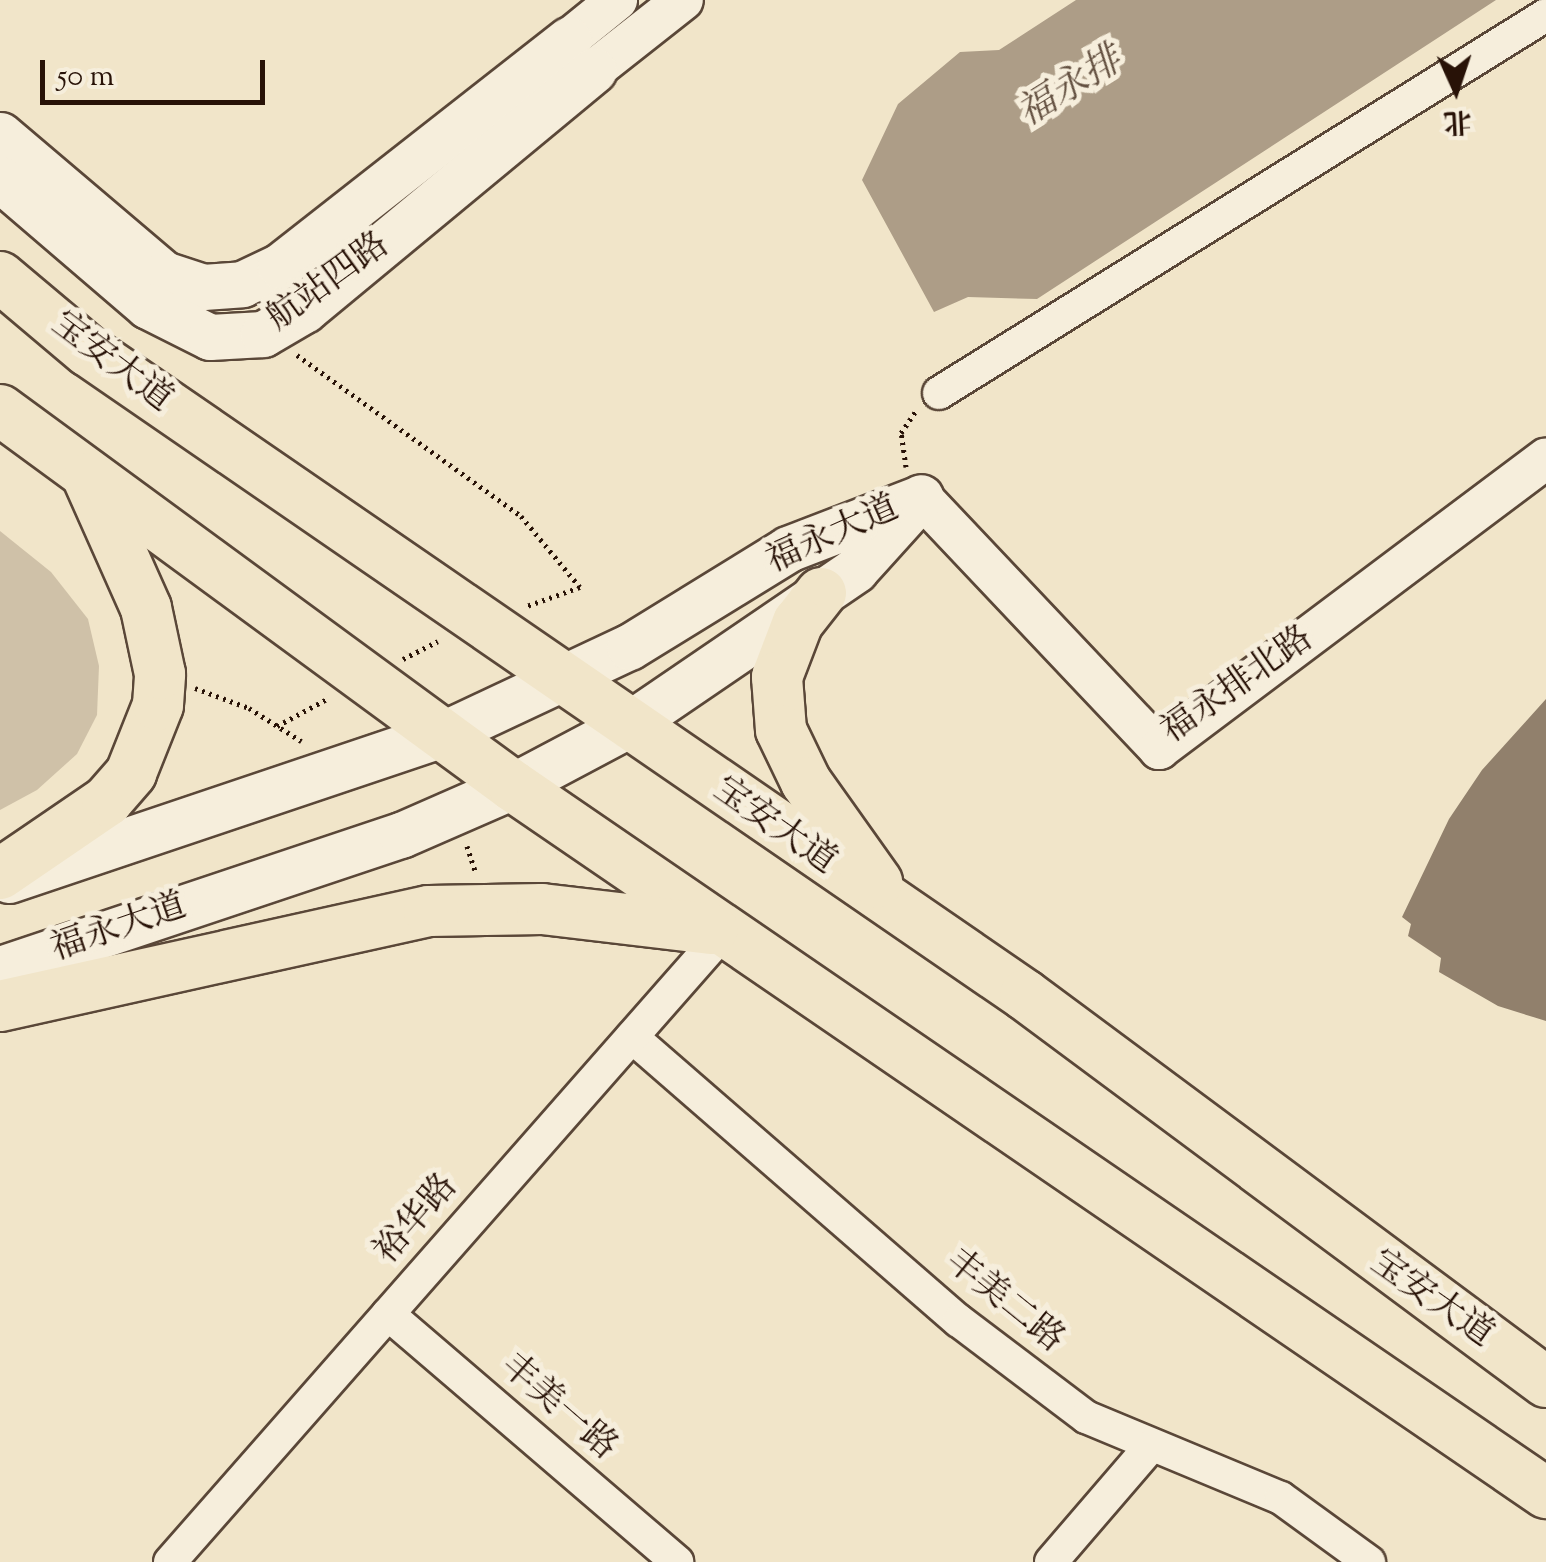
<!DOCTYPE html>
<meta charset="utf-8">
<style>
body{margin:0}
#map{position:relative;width:1546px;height:1562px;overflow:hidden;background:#f1e5c9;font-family:"Sorts Mill Goudy","Noto Serif SC",serif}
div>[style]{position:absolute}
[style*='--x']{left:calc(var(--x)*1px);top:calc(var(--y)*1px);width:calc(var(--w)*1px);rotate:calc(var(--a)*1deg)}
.green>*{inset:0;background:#cfc1a8}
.water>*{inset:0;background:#ad9d87}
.building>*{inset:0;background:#91806c}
.path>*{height:5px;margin-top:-2.5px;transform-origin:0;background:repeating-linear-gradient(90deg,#281207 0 2.5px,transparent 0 7.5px)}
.roads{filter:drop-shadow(2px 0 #5a4738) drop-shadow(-2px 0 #5a4738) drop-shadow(0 2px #5a4738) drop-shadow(0 -2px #5a4738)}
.minor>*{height:32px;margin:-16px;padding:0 16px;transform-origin:16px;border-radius:16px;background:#f6eedc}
.tertiary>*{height:40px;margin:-20px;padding:0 20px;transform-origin:20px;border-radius:20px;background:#f6eedc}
.secondary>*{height:45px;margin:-22.5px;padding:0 22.5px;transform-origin:22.5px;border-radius:22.5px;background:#f6eedc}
.primary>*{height:50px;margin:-25px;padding:0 25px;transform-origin:25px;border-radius:25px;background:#f1e5c9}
span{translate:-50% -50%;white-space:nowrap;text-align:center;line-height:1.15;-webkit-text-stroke:10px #f6eedc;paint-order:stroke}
.street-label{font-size:35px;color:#281207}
.water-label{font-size:38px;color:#645141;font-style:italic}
.north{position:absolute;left:1406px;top:40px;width:100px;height:100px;-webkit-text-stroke:8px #f6eedc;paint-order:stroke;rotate:177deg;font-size:28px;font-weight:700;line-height:40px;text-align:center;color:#281207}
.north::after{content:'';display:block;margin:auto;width:35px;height:45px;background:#281207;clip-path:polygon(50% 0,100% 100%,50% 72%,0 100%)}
.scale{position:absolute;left:40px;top:60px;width:225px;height:45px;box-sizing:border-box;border:5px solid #281207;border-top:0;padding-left:12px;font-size:30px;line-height:35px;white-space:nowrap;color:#281207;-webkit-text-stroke:8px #f6eedc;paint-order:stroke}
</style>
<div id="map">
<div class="green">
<div style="clip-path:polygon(0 531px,51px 572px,88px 619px,99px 666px,97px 715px,77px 754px,37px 790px,0 810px)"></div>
</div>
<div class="water">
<div style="clip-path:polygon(1076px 0,1496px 0,1037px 299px,968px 297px,934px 312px,862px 180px,898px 104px,960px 52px,999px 50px)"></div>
</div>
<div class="building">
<div style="clip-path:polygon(1546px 699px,1546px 1021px,1498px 1006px,1439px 972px,1441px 958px,1408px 936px,1411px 924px,1402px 917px,1449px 819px,1482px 770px)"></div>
</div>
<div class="path">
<div style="--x:297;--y:355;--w:276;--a:35.7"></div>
<div style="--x:521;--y:516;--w:92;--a:50.3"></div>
<div style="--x:580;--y:587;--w:56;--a:160.3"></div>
<div style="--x:906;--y:467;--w:34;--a:-98"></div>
<div style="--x:901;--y:433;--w:29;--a:-56"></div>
<div style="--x:403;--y:659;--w:39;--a:-27"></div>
<div style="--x:195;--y:688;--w:58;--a:20.3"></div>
<div style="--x:249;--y:708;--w:62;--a:32.4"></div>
<div style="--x:277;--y:726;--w:57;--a:-28.4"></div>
<div style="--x:467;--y:846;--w:29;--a:72"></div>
</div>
<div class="roads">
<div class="minor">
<div style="--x:939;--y:393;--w:715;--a:-31.91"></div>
<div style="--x:632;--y:1037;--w:433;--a:41"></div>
<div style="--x:959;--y:1321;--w:159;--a:37.1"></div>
<div style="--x:1086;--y:1417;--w:211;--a:22.6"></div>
<div style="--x:1281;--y:1498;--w:109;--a:36"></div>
<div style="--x:388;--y:1314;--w:381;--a:40.6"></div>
<div style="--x:170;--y:1562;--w:840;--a:-48.67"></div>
<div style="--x:1051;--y:1562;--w:152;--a:-49.3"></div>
</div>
<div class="tertiary">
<div style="--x:569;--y:39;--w:62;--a:-39.1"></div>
<div style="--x:594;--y:70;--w:113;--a:-38.2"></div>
<div style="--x:921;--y:497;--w:347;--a:46.6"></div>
<div style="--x:1159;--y:749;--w:484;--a:-36.9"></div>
</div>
<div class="secondary">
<div style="--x:0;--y:135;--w:215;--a:40.3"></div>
<div style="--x:164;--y:274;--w:41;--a:18.4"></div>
<div style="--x:203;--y:287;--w:39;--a:-4"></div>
<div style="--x:242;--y:284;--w:42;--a:-25.3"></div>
<div style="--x:280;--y:266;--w:367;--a:-38.1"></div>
<div style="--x:0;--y:179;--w:195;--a:40.6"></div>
<div style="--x:148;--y:306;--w:69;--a:26.6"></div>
<div style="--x:210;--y:337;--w:53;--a:-3.2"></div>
<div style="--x:263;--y:334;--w:48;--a:-30.3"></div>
<div style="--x:304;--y:310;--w:376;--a:-39.6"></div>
<div style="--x:9;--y:880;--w:458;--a:-18.6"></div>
<div style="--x:443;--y:734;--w:205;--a:-25.1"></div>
<div style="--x:629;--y:647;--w:187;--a:-31.6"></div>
<div style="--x:788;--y:549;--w:136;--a:-21.1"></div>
<div style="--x:0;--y:969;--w:423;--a:-18.5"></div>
<div style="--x:401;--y:835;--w:122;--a:-23.6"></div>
<div style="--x:513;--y:786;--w:130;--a:-27.9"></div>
<div style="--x:628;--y:725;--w:275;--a:-34.3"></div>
<div style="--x:855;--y:570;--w:98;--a:-47.9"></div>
</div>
<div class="primary">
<div style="--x:0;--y:277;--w:115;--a:40.1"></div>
<div style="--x:88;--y:351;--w:1137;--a:34.5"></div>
<div style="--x:1025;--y:995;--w:649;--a:36.61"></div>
<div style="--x:0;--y:410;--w:636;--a:36.24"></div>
<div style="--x:513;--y:786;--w:1252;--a:34.39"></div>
<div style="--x:821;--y:593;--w:37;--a:128"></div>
<div style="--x:798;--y:622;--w:59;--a:110.9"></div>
<div style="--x:777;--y:677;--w:53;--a:85.7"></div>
<div style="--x:781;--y:730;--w:58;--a:64.3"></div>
<div style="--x:806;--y:782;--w:123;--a:54.6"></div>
<div style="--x:0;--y:874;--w:130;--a:-34.3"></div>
<div style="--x:107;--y:801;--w:37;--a:-49"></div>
<div style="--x:131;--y:773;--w:73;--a:-68.3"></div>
<div style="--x:158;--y:705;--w:31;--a:-86"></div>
<div style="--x:160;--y:674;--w:67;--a:-102"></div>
<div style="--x:146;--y:608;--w:142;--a:-114"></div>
<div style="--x:0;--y:1006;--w:439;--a:-12.5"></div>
<div style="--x:429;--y:911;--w:113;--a:-1"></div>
<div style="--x:542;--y:909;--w:172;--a:6.7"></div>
</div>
</div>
<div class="street-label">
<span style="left:329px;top:283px;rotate:-36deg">航站四路</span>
<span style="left:111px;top:363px;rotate:37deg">宝安大道</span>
<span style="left:833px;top:536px;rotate:-24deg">福永大道</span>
<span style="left:1238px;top:686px;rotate:-35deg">福永排北路</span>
<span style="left:774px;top:827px;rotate:35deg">宝安大道</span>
<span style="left:119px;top:929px;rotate:-19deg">福永大道</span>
<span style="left:417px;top:1220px;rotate:-49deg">裕华路</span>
<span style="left:1431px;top:1300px;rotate:35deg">宝安大道</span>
<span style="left:1004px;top:1302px;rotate:39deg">丰美二路</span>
<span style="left:558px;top:1408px;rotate:41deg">丰美一路</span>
</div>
<div class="water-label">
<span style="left:1071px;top:89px;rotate:-32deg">福永排</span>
</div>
<div class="north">北</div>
<div class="scale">50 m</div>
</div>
